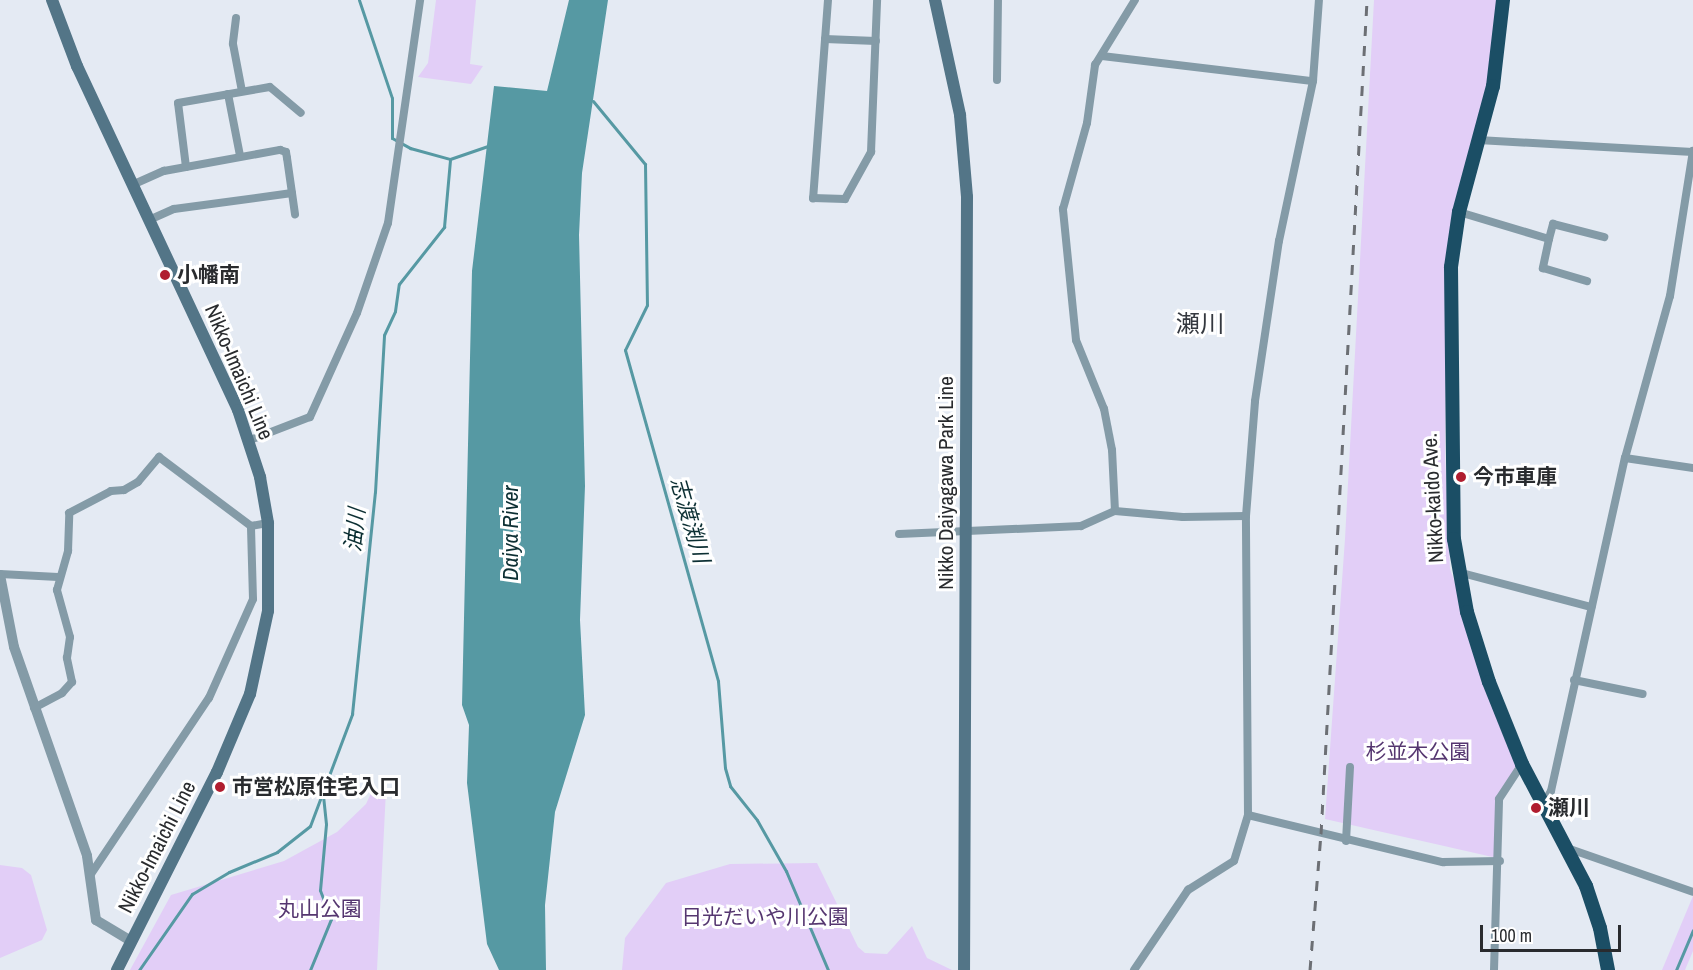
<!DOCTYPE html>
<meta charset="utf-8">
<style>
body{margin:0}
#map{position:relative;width:1693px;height:970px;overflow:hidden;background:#e4eaf3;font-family:"Archivo Narrow","Noto Sans JP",sans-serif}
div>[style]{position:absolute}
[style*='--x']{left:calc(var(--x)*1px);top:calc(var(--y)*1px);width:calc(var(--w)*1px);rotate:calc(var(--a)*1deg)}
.green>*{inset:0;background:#e2cef7}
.water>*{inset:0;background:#5699a3}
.stream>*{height:3px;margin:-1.5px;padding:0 1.5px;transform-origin:1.5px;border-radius:1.5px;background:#5699a3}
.minor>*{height:8px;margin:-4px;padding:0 4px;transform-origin:4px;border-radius:4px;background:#849ba7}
.tertiary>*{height:10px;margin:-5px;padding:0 5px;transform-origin:5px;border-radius:5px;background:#849ba7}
.secondary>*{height:12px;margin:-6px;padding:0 6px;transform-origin:6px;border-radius:6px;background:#537587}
.trunk>*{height:14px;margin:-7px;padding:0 7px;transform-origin:7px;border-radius:7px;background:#1b4e65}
.rail>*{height:3px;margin-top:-1.5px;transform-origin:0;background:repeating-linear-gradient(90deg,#6c6f74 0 10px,transparent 0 20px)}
.dots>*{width:16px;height:16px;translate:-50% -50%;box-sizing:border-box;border:3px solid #fff;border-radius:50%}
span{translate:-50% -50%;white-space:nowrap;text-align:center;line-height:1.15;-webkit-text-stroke:6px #fff;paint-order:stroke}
.poi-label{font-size:21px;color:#292b2e;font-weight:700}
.left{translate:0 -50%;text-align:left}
.street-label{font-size:21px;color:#292b2e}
.park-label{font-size:21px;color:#553670}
.water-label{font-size:22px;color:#0c2f33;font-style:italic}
.quarter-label{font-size:24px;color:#34383f}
.scale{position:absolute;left:1480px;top:925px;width:141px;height:27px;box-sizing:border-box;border:3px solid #292b2e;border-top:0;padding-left:8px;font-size:18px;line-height:21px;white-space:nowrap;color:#292b2e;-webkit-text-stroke:4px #fff;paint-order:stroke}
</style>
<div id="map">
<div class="green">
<div style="clip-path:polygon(436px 0,476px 0,470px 64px,483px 66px,471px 84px,418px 77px,428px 63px)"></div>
<div style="clip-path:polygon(1374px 0,1499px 0,1495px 53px,1457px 198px,1446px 353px,1445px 456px,1450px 569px,1519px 763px,1497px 799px,1497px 858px,1325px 819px,1345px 539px)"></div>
<div style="clip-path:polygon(373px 789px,386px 790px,377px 970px,130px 970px,171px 895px,284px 861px,337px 832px,366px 804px)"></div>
<div style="clip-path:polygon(817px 863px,858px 947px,865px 953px,887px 954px,912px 926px,927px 958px,952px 970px,622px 970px,625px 938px,666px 883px,730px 864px)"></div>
<div style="clip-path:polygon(0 865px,22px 868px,31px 875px,47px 930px,42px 940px,0 958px)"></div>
<div style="clip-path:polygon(1693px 896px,1693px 951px,1685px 970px,1662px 970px)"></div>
</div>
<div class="water">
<div style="clip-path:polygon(569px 0,608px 0,582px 173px,579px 235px,585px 486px,580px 620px,585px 715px,555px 812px,545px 905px,546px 970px,499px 970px,487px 944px,467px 783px,469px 725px,462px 705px,472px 271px,494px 86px,547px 91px)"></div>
</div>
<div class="stream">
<div style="--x:359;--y:0;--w:103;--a:71.4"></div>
<div style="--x:392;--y:98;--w:40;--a:90"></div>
<div style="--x:392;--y:138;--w:21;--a:29"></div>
<div style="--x:410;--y:148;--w:41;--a:15.4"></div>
<div style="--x:593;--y:101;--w:82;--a:50.5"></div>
<div style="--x:645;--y:164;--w:141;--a:89.2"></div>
<div style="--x:647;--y:305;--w:50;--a:116.1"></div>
<div style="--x:625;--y:350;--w:344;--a:74.3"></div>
<div style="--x:718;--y:681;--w:87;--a:85.4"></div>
<div style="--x:725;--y:768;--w:19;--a:74"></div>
<div style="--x:730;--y:786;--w:43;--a:51.5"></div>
<div style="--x:757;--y:820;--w:59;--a:60.4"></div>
<div style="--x:786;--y:871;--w:108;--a:67"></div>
<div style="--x:450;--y:159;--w:40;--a:-18.9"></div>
<div style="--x:139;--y:970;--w:93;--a:-55.1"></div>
<div style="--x:192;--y:894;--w:43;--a:-30.7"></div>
<div style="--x:229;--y:872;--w:52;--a:-22.6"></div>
<div style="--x:277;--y:852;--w:42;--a:-38.2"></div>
<div style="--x:310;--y:826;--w:120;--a:-69.4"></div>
<div style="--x:352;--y:714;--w:223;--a:-84.1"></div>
<div style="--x:375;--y:492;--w:157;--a:-86.7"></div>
<div style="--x:384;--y:335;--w:26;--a:-65"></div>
<div style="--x:395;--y:311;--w:27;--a:-82"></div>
<div style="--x:399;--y:284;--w:73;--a:-51.7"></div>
<div style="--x:444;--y:227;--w:67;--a:-84.9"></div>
<div style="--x:310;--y:970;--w:55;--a:-67.6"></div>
<div style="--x:331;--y:919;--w:31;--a:-111"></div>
<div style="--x:320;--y:890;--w:66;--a:-84.8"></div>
<div style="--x:326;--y:824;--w:29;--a:-96"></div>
<div style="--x:1676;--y:970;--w:43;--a:-67"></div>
</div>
<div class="minor">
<div style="--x:828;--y:0;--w:199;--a:94.3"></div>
<div style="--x:813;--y:198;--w:32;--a:2"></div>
<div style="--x:845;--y:199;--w:54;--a:-61"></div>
<div style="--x:871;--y:152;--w:152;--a:-87.7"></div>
<div style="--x:236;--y:18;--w:26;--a:97"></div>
<div style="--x:233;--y:44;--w:48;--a:79.2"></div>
<div style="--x:825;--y:39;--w:51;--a:2.2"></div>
<div style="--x:1102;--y:56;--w:212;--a:6.8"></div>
<div style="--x:997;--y:80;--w:80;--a:-89.3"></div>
<div style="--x:228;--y:94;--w:63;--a:79"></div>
<div style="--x:1478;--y:140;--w:215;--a:3.2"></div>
<div style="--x:186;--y:167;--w:64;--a:-97.1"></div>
<div style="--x:178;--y:103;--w:93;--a:-9.9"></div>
<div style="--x:270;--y:87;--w:40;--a:40"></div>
<div style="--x:132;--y:185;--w:35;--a:-24"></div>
<div style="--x:164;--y:171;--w:118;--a:-10.3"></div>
<div style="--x:280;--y:150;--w:6;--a:18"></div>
<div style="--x:286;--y:152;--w:6;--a:81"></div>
<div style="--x:287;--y:158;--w:57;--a:81.9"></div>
<div style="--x:1459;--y:212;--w:94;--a:16.7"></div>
<div style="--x:1549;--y:239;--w:30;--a:102"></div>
<div style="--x:1543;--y:268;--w:46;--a:16.5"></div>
<div style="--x:149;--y:220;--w:27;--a:-24"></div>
<div style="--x:174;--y:209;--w:119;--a:-7.7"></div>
<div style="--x:1549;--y:239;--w:16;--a:-75"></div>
<div style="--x:1553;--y:224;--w:53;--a:14.3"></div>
<div style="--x:250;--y:440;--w:64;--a:-21"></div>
<div style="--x:310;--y:417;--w:114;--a:-65.7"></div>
<div style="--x:357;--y:313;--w:95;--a:-71"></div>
<div style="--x:388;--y:223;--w:225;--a:-81.8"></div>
<div style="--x:1625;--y:458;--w:69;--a:8.4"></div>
<div style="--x:1115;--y:511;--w:61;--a:-92.8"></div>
<div style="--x:1112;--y:450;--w:42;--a:-101"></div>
<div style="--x:1104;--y:409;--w:74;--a:-112.1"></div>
<div style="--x:1076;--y:340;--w:132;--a:-95.7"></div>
<div style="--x:1063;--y:209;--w:89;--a:-74.4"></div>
<div style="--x:1087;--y:123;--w:59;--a:-82.1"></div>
<div style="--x:1095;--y:65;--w:76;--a:-58.4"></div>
<div style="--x:899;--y:534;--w:182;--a:-2.5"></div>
<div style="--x:1081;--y:526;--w:37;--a:-24"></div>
<div style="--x:1115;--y:511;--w:68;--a:5"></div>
<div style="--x:1183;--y:517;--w:63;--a:-0.9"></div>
<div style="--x:1458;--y:572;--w:138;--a:14.7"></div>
<div style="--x:0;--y:574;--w:58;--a:3"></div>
<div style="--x:1574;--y:680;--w:70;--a:11.5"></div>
<div style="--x:34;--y:708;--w:32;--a:-28"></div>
<div style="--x:62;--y:693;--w:15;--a:-48"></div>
<div style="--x:72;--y:682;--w:25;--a:-102"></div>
<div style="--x:67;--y:658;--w:21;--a:-82"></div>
<div style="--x:70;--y:637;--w:49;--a:-105.5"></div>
<div style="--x:57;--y:590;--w:41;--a:-74.2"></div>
<div style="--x:68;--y:551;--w:38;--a:-88"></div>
<div style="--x:69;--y:513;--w:47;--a:-27.6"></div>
<div style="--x:111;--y:491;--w:13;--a:-4"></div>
<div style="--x:124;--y:490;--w:16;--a:-30"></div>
<div style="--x:138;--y:482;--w:33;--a:-50"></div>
<div style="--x:159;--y:457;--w:115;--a:36.9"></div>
<div style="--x:251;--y:526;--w:17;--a:-10"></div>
<div style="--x:1544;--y:803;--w:14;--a:-60"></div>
<div style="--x:1551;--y:791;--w:341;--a:-77.5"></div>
<div style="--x:1625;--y:458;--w:168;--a:-74.5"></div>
<div style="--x:1670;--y:296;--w:147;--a:-81"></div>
<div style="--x:1248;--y:815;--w:299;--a:-90.4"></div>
<div style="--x:1246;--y:516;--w:115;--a:-85.5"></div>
<div style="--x:1255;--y:401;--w:162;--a:-81.5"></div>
<div style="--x:1279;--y:241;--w:164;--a:-78"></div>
<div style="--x:1313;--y:81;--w:81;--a:-85.8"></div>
<div style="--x:1346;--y:841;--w:74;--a:-86.9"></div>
<div style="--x:1567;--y:848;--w:133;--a:19.2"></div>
<div style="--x:91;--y:874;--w:212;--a:-56.2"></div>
<div style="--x:209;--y:698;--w:108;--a:-66"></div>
<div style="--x:253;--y:599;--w:73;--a:-91.6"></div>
<div style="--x:1134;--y:970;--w:97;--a:-56"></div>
<div style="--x:1188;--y:890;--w:54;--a:-32.2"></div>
<div style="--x:1234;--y:861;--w:48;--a:-73.1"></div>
<div style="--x:1248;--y:815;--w:201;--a:13.6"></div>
<div style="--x:1443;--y:862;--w:57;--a:-1"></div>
<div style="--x:1494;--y:970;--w:171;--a:-88.3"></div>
<div style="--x:1499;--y:799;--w:42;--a:-56.7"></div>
</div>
<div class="tertiary">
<div style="--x:0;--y:575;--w:73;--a:79"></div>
<div style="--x:14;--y:647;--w:221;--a:70.7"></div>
<div style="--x:87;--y:856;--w:65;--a:82"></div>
<div style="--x:96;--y:920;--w:41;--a:31"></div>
</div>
<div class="secondary">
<div style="--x:52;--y:0;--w:71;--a:69.3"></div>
<div style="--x:77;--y:66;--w:380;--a:64.9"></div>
<div style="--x:238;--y:410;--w:71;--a:71.8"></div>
<div style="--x:260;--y:477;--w:47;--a:80.1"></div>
<div style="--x:268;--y:523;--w:88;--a:90"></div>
<div style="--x:268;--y:611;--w:85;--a:102.2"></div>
<div style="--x:250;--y:694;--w:85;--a:112.9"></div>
<div style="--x:217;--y:772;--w:222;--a:116.8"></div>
<div style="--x:935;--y:0;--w:118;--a:77.7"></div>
<div style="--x:960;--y:115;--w:82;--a:85.1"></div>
<div style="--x:967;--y:197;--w:773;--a:90.22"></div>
</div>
<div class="trunk">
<div style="--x:1503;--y:0;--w:87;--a:96.6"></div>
<div style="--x:1493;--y:86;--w:131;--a:105.1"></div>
<div style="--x:1459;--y:212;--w:56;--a:98.3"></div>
<div style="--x:1451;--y:267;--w:272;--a:89.4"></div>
<div style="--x:1454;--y:539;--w:74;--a:79.9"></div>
<div style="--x:1467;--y:612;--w:73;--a:72.6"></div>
<div style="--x:1489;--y:682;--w:88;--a:68.1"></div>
<div style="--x:1522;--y:764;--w:138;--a:62.3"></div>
<div style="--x:1586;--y:886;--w:44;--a:71.6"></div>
<div style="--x:1600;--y:928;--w:43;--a:79.2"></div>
</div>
<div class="rail">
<div style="--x:1310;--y:970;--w:136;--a:-85.4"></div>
<div style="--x:1321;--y:834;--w:835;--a:-86.84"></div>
</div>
<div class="dots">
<div style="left:165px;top:275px;background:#b01d2f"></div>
<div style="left:1461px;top:477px;background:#b01d2f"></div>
<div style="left:220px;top:787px;background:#b01d2f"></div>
<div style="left:1536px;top:808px;background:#b01d2f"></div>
</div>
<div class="poi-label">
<span class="left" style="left:177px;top:275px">小幡南</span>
<span class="left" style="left:1473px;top:477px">今市車庫</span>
<span class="left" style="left:232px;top:787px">市営松原住宅入口</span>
<span class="left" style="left:1548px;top:808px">瀬川</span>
</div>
<div class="street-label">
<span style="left:239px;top:372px;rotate:67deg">Nikko-Imaichi Line</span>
<span style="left:946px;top:483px;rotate:-90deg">Nikko Daiyagawa Park Line</span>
<span style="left:1433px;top:498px;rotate:-93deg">Nikko-kaido Ave.</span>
<span style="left:157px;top:847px;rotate:-63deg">Nikko-Imaichi Line</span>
</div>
<div class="park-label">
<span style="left:1418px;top:752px">杉並木公園</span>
<span style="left:320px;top:909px">丸山公園</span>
<span style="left:765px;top:917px">日光だいや川公園</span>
</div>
<div class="water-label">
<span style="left:690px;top:520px;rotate:74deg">志渡渕川</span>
<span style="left:355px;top:530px;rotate:-84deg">油川</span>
<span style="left:511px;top:533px;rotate:-90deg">Daiya River</span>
</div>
<div class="quarter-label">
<span style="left:1200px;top:324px">瀬川</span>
</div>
<div class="scale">100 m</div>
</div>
